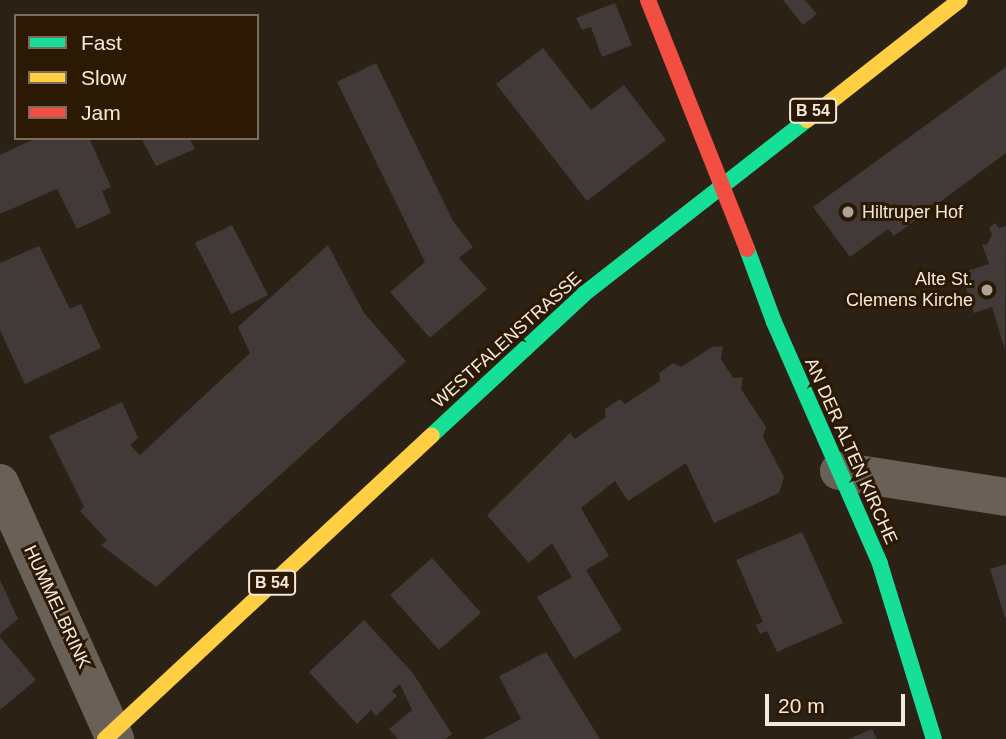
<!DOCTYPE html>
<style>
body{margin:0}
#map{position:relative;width:1006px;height:739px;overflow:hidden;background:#2b2215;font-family:Arial,sans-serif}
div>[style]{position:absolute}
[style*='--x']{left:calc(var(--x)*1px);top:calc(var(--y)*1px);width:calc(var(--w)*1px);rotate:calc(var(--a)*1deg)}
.building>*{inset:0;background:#423a39}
.street>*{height:38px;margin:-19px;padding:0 19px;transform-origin:19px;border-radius:19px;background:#696157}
.fast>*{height:16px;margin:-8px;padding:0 8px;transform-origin:8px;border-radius:8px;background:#16e098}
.slow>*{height:16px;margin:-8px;padding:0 8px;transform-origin:8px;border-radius:8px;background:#ffcf43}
.jam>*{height:16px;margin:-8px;padding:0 8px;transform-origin:8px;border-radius:8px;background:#f24e42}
.dots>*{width:19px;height:19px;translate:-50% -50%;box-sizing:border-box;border:4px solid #2b1903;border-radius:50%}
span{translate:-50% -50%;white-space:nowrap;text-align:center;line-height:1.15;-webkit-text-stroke:6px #2b1903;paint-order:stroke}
.shield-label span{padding:2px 5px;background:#2b1903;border:2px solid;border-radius:5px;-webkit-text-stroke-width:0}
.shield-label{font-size:16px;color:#f5e9db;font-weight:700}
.poi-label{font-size:18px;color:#f5e9db}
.left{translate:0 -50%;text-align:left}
.right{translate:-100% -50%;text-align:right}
.street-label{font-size:18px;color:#f5e9db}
.legend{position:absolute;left:14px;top:14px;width:245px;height:126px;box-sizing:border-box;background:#2b1903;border:2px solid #7c6c59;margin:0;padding:9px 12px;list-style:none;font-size:21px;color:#f5e9db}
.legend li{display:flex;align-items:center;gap:14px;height:35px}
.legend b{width:35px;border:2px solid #7c6c59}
.scale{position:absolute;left:765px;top:694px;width:140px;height:32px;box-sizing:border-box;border:4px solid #f5e9db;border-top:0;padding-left:9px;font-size:21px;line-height:24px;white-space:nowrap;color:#f5e9db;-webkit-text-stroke:5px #2b1903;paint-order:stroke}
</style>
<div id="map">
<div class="building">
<div style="clip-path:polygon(783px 0,805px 0,817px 14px,803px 25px)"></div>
<div style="clip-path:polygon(615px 3px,632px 45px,602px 57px,591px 27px,582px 30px,576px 18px)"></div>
<div style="clip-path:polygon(543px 48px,591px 110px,624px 85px,666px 140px,587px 201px,496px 84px)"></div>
<div style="clip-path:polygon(376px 63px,453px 221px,473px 247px,459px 258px,487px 289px,430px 338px,390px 292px,425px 262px,337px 82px)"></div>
<div style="clip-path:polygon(1006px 67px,1006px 153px,894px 236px,888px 229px,850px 257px,813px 207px)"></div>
<div style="clip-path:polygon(36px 138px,89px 138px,111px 187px,102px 191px,111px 213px,77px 229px,57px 189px,0 214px,0 155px)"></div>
<div style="clip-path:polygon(141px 138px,189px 138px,195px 149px,156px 166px)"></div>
<div style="clip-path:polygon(995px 223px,999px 228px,1006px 226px,1005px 350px,992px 307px,974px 313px,961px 273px,989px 264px,982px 244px,987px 245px,992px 234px,989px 228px)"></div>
<div style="clip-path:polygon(232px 225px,268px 295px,231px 314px,195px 243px)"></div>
<div style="clip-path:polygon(328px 245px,364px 313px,406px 361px,156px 587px,101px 545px,107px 540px,80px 511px,84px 507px,49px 436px,122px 402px,138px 438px,130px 445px,140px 455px,250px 353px,238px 327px)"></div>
<div style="clip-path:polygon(39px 246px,70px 309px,81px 304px,101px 348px,25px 384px,0 330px,0 263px)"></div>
<div style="clip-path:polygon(723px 346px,721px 359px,733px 378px,743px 377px,741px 389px,766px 427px,763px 437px,784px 477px,779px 493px,714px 523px,686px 463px,628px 501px,615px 481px,581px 508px,609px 556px,586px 570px,622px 630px,574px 659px,537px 597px,572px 577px,552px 543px,529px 563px,487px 515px,570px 433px,575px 439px,606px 417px,605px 409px,620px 399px,625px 404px,660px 381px,659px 373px,673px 363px,681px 367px,712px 347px)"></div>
<div style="clip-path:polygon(802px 532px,843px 623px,777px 652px,767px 631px,760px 634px,756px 625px,763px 622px,736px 560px)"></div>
<div style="clip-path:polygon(432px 558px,481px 613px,439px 650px,390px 595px)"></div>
<div style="clip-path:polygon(1006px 564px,1006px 618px,1005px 618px,990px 569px)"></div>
<div style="clip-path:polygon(0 580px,18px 619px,0 634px)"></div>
<div style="clip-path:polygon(364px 620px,412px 672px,452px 734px,445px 739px,398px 739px,389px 729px,412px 710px,400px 684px,392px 691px,397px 696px,376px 716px,371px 710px,357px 724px,309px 672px)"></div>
<div style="clip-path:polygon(0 637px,36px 680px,0 710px)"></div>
<div style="clip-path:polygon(546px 652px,600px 739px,483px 739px,521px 719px,499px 676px)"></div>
<div style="clip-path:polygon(872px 729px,877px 739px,849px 739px)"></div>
</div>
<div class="street">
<div style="--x:839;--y:471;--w:169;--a:8.8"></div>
<div style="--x:0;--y:483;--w:281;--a:65.8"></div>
</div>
<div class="fast">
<div style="--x:747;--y:249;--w:78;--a:69.7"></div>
<div style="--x:774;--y:322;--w:264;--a:66.3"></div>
<div style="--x:880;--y:564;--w:183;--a:72.9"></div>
<div style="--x:432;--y:435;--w:207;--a:-42.8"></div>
<div style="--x:584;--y:294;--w:283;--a:-38"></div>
</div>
<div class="slow">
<div style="--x:807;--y:120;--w:194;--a:-38.1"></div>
<div style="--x:105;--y:739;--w:446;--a:-42.9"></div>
</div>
<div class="jam">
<div style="--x:648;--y:0;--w:268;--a:68.3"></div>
</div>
<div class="dots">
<div style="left:848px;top:212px;background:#aea396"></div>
<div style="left:987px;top:290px;background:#aea396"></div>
</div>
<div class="shield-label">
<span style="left:813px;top:111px">B 54</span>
<span style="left:272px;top:583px">B 54</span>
</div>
<div class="poi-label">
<span class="left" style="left:862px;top:212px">Hiltruper Hof</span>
<span class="right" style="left:973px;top:290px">Alte St.<br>Clemens Kirche</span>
</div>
<div class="street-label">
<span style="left:507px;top:340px;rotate:-42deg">WESTFALENSTRASSE</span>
<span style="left:851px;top:451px;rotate:66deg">AN DER ALTEN KIRCHE</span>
<span style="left:57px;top:607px;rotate:65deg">HUMMELBRINK</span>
</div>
<ul class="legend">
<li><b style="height:9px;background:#16e098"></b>Fast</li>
<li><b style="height:9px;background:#ffcf43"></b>Slow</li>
<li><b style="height:9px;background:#f24e42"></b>Jam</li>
</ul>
<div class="scale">20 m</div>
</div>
